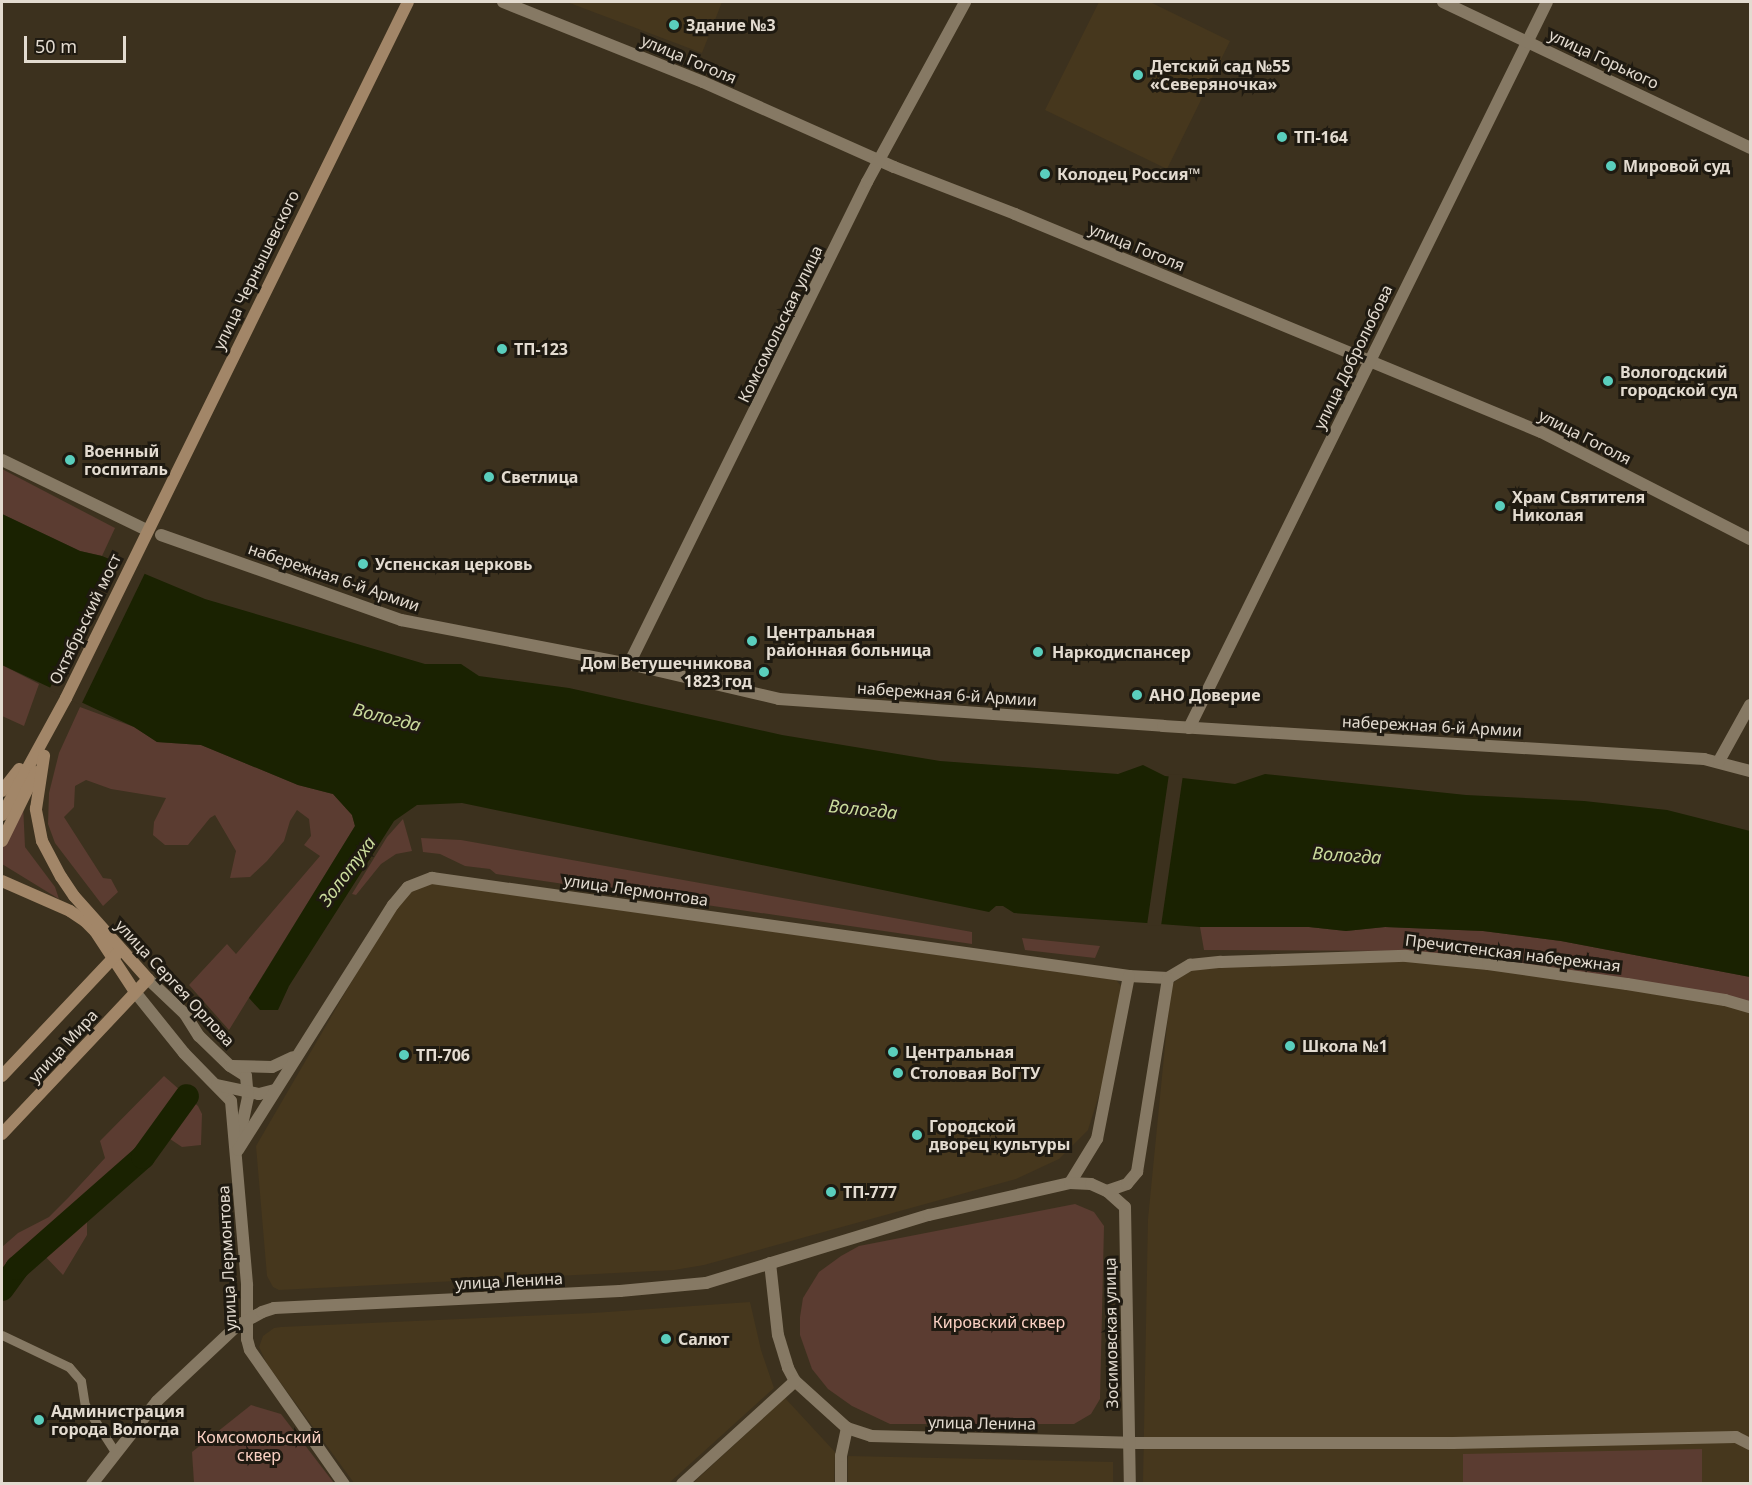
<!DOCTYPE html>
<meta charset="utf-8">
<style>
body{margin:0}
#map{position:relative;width:1752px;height:1485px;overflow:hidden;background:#3c311e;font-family:"Noto Sans",sans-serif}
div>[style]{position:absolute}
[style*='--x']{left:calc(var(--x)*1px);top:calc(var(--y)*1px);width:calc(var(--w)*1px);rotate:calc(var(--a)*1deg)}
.built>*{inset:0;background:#46371d}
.green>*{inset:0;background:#5b3c31}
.water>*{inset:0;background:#1a2201}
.pier>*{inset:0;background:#3c311e}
.river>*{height:24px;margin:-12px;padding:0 12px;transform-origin:12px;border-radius:12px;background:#1a2201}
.pedestrian>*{height:9px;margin:-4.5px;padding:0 4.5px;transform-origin:4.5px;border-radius:4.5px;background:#867964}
.minor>*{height:12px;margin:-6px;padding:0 6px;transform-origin:6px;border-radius:6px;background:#867964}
.tertiary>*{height:12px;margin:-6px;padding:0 6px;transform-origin:6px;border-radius:6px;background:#867964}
.secondary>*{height:12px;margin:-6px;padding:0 6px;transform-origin:6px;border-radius:6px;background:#a28668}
.dots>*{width:16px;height:16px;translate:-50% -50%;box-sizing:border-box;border:3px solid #1f1a11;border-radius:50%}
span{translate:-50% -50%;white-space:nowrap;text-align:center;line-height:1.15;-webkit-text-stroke:6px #1f1a11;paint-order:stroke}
.poi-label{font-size:16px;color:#e3dbd0;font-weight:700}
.left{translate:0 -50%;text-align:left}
.right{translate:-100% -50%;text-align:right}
.street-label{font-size:16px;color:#e3dbd0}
.park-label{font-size:16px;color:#fcd2c4}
.water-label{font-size:18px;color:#cbdc9d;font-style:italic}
.frame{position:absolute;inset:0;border:3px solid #e3dbd0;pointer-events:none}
.scale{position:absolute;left:24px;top:36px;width:102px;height:27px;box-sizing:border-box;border:3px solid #e3dbd0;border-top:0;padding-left:8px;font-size:18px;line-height:21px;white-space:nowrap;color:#e3dbd0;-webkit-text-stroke:4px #1f1a11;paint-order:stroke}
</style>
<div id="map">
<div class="built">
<div style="clip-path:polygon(567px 2px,722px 2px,702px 53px)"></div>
<div style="clip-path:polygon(1099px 2px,1150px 2px,1230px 41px,1167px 169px,1045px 110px)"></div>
<div style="clip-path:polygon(423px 882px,1116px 980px,1122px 987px,1120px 1028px,1088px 1130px,1059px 1159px,1016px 1179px,704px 1265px,674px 1270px,279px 1290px,273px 1287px,267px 1276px,256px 1146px,395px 907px,404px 895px)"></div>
<div style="clip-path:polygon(1405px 960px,1490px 969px,1724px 1004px,1750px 1013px,1750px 1483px,1143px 1484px,1148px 1219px,1171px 985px,1191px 968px)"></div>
<div style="clip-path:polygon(750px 1302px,761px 1350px,774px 1388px,669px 1483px,354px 1483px,267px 1364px,259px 1347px,263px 1336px,274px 1328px,281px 1327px,593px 1313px)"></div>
<div style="clip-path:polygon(785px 1398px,835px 1452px,834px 1483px,692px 1484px)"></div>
<div style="clip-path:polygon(848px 1456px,1113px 1462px,1113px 1483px,848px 1483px)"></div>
</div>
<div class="green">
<div style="clip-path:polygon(2px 469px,115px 528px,102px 556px,80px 551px,2px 514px)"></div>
<div style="clip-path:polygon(2px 665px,39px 684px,24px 726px,2px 716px)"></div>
<div style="clip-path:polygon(80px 707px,134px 727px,157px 742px,201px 745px,298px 785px,333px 794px,352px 815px,355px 826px,229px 1030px,189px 985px,227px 944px,236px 954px,320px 856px,304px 845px,311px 836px,309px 819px,297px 810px,290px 821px,284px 841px,267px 861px,250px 877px,230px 878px,236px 851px,215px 815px,210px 818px,188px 845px,165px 845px,153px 835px,154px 822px,166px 798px,111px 789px,86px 780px,75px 786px,74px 807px,64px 817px,103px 878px,111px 879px,118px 892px,103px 906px,55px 843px,48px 824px,49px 793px,59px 753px)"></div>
<div style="clip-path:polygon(23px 804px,25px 847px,55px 887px,59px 899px,2px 864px,2px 843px)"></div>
<div style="clip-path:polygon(403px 819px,412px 851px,396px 854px,381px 864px,356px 895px,352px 894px,387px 837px)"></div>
<div style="clip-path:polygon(421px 838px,461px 840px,972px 932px,972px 944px,496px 874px,490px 869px,465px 866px,440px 854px,423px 852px)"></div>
<div style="clip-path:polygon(1200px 927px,1309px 927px,1346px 931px,1385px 927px,1483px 931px,1561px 941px,1750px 977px,1750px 1003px,1405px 951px,1204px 950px)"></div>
<div style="clip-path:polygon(1022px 938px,1100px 946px,1095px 958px,1025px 950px)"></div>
<div style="clip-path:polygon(164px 1076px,198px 1106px,202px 1114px,201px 1145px,182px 1147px,170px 1139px,154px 1152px,87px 1219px,87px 1235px,63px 1275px,42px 1253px,16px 1266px,2px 1288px,2px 1247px,18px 1233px,49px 1217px,68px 1198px,105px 1158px,100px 1141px)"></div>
<div style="clip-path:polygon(1075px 1204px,1094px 1212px,1104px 1226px,1100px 1399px,1091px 1414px,1074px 1424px,890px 1424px,852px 1406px,828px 1389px,812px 1369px,800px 1335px,800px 1317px,803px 1298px,819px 1272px,841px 1256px,859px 1246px)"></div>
<div style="clip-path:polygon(251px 1405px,281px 1414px,334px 1483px,194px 1483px,192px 1452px)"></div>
<div style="clip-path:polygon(1702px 1449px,1702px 1483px,1463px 1483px,1463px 1454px)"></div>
</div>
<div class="water">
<div style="clip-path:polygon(2px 514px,80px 551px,102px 556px,205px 599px,425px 664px,461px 664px,479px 676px,569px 688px,782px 735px,940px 761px,1118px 774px,1143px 765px,1165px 776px,1235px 784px,1265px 774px,1466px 795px,1584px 801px,1667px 810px,1750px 831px,1750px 977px,1561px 941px,1483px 931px,1385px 927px,1346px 931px,1309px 927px,1200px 927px,1014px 913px,1003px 906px,996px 906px,989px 912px,462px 803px,417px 805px,394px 821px,289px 986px,278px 1010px,260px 1010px,249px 998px,355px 826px,352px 815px,333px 794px,298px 785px,201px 745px,157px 742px,134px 727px,2px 665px)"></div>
</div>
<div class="pier">
<div style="clip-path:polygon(113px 557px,146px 571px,81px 705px,49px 690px)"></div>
<div style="clip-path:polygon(1169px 774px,1183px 775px,1161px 926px,1147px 925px)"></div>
</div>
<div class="river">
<div style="--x:2;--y:1289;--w:26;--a:-54"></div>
<div style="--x:17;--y:1268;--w:168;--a:-41.4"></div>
<div style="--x:143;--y:1157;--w:75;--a:-54.2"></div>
</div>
<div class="pedestrian">
<div style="--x:2;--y:1335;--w:74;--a:25.5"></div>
<div style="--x:69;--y:1367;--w:18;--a:49"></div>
<div style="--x:81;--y:1381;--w:24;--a:81"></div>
<div style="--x:85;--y:1405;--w:56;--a:57.4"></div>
</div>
<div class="minor">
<div style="--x:503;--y:2;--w:215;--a:21.8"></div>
<div style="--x:703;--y:82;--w:209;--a:24"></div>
<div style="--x:894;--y:167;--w:130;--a:21.2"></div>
<div style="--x:1015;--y:214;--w:569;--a:22.51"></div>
<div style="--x:1541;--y:432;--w:235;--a:27.1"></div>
<div style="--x:2;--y:460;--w:161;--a:25.8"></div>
<div style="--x:161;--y:535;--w:255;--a:19.5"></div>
<div style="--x:401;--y:620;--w:232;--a:10.9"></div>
<div style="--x:629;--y:664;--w:154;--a:13.1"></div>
<div style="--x:779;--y:699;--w:385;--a:4"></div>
<div style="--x:1163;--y:726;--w:542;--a:3.49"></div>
<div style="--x:1704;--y:759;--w:48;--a:14.6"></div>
<div style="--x:629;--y:664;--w:538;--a:-63.72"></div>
<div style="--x:867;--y:182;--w:205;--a:-61.4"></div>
<div style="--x:1189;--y:728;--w:809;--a:-63.75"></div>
<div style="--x:1719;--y:761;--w:64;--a:-61"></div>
<div style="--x:148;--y:979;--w:51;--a:43.4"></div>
<div style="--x:185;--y:1014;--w:26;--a:58"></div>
<div style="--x:199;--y:1036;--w:43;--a:44.1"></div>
<div style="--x:230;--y:1066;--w:19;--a:32"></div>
<div style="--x:246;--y:1076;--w:21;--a:85"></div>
<div style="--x:248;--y:1097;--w:40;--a:102"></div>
<div style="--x:135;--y:992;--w:78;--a:51.2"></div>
<div style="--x:184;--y:1053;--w:67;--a:45.6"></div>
<div style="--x:231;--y:1101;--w:185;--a:85"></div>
<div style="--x:247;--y:1285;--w:54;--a:90"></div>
<div style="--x:247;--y:1339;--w:11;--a:75"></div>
<div style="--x:250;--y:1350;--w:164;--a:55"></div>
<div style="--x:232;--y:1066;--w:40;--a:1.4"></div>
<div style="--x:272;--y:1067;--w:23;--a:-25"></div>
<div style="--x:217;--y:1085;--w:43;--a:12.1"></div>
<div style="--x:259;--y:1094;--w:16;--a:-14"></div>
<div style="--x:238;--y:1150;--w:290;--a:-57.7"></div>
<div style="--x:393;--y:905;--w:23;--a:-50"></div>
<div style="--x:408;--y:887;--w:26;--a:-21"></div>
<div style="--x:432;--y:878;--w:704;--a:8"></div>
<div style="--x:1129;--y:976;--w:39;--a:3"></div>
<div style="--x:1168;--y:978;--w:26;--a:-31"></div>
<div style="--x:1190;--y:965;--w:31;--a:-6"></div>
<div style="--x:1221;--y:962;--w:185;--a:-1.9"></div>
<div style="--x:1406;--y:956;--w:82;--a:5.6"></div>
<div style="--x:1488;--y:964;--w:140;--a:8.2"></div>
<div style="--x:1627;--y:984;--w:99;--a:9.3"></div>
<div style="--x:1725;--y:1000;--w:26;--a:16"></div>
<div style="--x:1070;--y:1183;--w:52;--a:-58.5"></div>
<div style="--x:1097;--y:1139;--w:166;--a:-78.9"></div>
<div style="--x:1107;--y:1191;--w:21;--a:-19"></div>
<div style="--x:1127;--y:1184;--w:16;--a:-50"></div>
<div style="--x:1137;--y:1172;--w:196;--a:-80.9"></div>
<div style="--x:770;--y:1263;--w:72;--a:83.7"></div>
<div style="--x:778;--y:1335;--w:34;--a:73"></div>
<div style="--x:788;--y:1368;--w:15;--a:62"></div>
<div style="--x:795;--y:1381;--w:70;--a:42.1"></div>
<div style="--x:847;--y:1428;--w:25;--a:18"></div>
<div style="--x:871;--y:1436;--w:259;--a:1.5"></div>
<div style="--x:1130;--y:1443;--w:323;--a:0"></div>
<div style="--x:1453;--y:1443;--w:283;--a:-1.2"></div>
<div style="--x:1736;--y:1437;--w:16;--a:27"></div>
<div style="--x:92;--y:1484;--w:105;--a:-51.9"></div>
<div style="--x:157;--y:1401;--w:110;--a:-43.2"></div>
<div style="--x:237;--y:1326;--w:29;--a:-29"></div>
<div style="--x:262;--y:1312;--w:13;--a:-18"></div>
<div style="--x:274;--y:1308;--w:346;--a:-2.8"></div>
<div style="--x:620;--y:1291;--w:86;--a:-5.3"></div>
<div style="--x:706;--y:1283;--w:233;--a:-17"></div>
<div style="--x:929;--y:1215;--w:145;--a:-12.8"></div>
<div style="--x:1070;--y:1183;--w:21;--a:3"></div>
<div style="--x:1091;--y:1184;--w:17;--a:24"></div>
<div style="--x:1107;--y:1191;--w:24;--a:42"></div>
<div style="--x:1125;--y:1207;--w:277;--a:89"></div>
<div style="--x:682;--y:1484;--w:153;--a:-42.3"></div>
<div style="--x:841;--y:1484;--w:28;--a:-90"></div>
<div style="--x:841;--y:1456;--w:29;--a:-78"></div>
</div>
<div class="tertiary">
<div style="--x:1443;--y:2;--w:340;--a:25.4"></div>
</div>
<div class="secondary">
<div style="--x:2;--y:791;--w:28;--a:-52"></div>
<div style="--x:2;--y:815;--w:133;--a:-61.3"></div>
<div style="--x:66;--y:698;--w:775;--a:-63.83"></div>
<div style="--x:2;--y:841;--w:77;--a:-63.8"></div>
<div style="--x:2;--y:881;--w:74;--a:23.8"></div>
<div style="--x:70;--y:911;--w:18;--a:34"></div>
<div style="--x:85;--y:921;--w:14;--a:45"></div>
<div style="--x:95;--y:931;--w:73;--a:56.7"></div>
<div style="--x:2;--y:1076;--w:169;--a:-46.7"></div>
<div style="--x:2;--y:1134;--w:213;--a:-46.7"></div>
<div style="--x:148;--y:979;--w:111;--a:-131.7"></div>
<div style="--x:74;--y:896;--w:23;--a:-124"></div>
<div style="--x:61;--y:877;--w:41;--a:-117.8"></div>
<div style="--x:42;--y:841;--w:33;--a:-101"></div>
<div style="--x:36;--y:809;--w:54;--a:-81.4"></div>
</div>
<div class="dots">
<div style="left:674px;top:25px;background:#5acebd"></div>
<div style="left:1138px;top:75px;background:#5acebd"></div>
<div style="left:1282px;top:137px;background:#5acebd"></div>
<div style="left:1611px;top:166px;background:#5acebd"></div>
<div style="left:1045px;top:174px;background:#5acebd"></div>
<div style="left:502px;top:349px;background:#5acebd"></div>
<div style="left:1608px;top:381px;background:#5acebd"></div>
<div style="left:70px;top:460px;background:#5acebd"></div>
<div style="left:489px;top:477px;background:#5acebd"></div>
<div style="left:1500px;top:506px;background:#5acebd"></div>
<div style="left:363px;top:564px;background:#5acebd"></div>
<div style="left:752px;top:641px;background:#5acebd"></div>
<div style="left:1038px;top:652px;background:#5acebd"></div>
<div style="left:764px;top:672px;background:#5acebd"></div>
<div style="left:1137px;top:695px;background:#5acebd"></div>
<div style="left:1290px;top:1046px;background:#5acebd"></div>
<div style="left:893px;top:1052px;background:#5acebd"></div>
<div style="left:404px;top:1055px;background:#5acebd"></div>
<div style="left:898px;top:1073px;background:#5acebd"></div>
<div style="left:917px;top:1135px;background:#5acebd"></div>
<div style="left:831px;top:1192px;background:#5acebd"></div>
<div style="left:666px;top:1339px;background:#5acebd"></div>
<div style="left:39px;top:1420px;background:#5acebd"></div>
</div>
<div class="poi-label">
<span class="left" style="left:686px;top:25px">Здание №3</span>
<span class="left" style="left:1150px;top:75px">Детский сад №55<br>«Северяночка»</span>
<span class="left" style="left:1294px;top:137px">ТП-164</span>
<span class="left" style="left:1623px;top:166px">Мировой суд</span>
<span class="left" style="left:1057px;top:174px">Колодец Россия™</span>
<span class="left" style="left:514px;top:349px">ТП-123</span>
<span class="left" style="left:1620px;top:381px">Вологодский<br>городской суд</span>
<span class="left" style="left:84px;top:460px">Военный<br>госпиталь</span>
<span class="left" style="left:501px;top:477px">Светлица</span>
<span class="left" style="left:1512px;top:506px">Храм Святителя<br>Николая</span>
<span class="left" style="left:375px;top:564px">Успенская церковь</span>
<span class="left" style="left:766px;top:641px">Центральная<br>районная больница</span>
<span class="left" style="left:1052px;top:652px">Наркодиспансер</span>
<span class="right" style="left:752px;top:672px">Дом Ветушечникова<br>1823 год</span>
<span class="left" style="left:1149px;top:695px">АНО Доверие</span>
<span class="left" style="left:1302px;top:1046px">Школа №1</span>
<span class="left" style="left:905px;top:1052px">Центральная</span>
<span class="left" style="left:416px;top:1055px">ТП-706</span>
<span class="left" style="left:910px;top:1073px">Столовая ВоГТУ</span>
<span class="left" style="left:929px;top:1135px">Городской<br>дворец культуры</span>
<span class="left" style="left:843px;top:1192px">ТП-777</span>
<span class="left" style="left:678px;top:1339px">Салют</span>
<span class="left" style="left:51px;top:1420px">Администрация<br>города Вологда</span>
</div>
<div class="street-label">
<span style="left:689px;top:59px;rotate:23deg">улица Гоголя</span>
<span style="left:1604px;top:59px;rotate:25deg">улица Горького</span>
<span style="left:1137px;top:247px;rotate:22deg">улица Гоголя</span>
<span style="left:256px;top:270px;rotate:-64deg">улица Чернышевского</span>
<span style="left:780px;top:324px;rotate:-64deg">Комсомольская улица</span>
<span style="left:1353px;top:357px;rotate:-64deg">улица Добролюбова</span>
<span style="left:1585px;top:437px;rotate:27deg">улица Гоголя</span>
<span style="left:334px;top:577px;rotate:19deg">набережная 6-й Армии</span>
<span style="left:85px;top:619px;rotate:-64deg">Октябрьский мост</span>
<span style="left:947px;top:694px;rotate:4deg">набережная 6-й Армии</span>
<span style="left:1432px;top:726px;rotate:3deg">набережная 6-й Армии</span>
<span style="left:636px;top:890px;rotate:8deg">улица Лермонтова</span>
<span style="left:1513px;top:953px;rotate:7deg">Пречистенская набережная</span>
<span style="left:175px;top:983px;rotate:47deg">улица Сергея Орлова</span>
<span style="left:63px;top:1046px;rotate:-47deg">улица Мира</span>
<span style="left:227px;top:1258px;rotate:-93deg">улица Лермонтова</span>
<span style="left:509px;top:1281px;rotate:-3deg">улица Ленина</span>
<span style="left:1111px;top:1333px;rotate:-91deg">Зосимовская улица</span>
<span style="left:982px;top:1423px;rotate:1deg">улица Ленина</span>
</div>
<div class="park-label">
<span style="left:999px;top:1322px">Кировский сквер</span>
<span style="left:259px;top:1446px">Комсомольский<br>сквер</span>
</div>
<div class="water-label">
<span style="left:387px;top:717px;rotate:14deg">Вологда</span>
<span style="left:863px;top:809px;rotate:6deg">Вологда</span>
<span style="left:1347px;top:855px;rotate:4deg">Вологда</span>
<span style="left:347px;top:871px;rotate:-53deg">Золотуха</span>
</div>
<div class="frame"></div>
<div class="scale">50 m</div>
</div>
